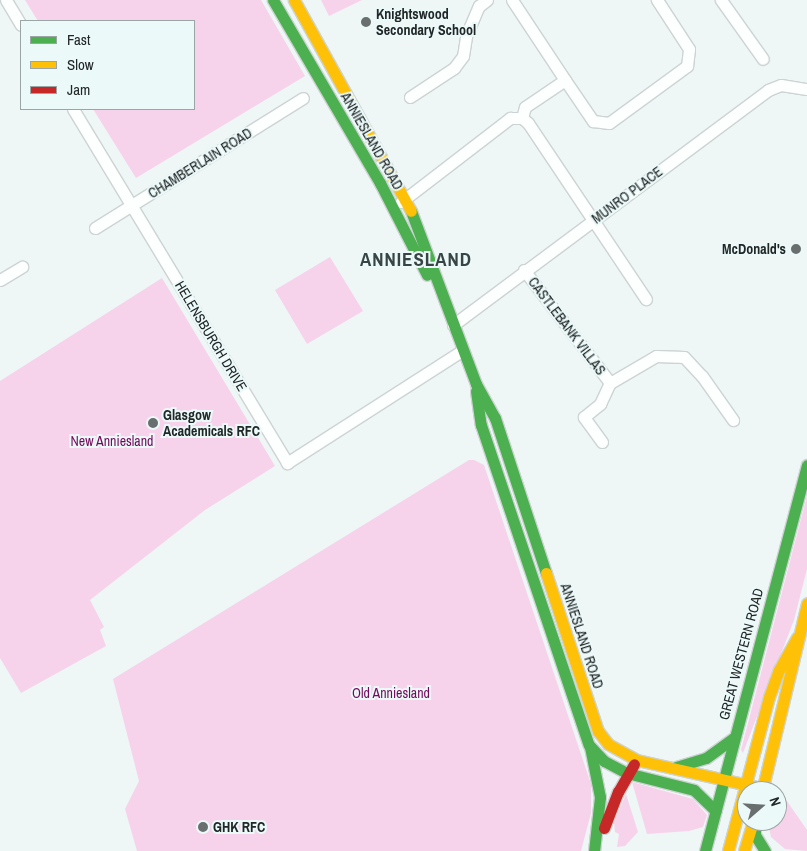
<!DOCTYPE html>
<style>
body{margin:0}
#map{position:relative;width:807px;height:851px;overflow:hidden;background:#eff6f6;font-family:"Archivo Narrow",sans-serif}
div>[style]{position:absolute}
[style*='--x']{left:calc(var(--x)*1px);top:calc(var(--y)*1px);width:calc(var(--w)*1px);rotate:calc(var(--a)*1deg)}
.green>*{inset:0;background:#f6d3ea}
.roads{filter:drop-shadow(1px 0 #cdd3d3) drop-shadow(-1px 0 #cdd3d3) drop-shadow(0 1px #cdd3d3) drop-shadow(0 -1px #cdd3d3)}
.street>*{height:11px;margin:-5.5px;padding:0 5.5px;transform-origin:5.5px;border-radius:5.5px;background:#fdfefe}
.fast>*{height:11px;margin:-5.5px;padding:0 5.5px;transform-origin:5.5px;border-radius:5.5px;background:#4caf50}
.slow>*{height:11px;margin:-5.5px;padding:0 5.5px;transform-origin:5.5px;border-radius:5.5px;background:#ffc107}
.jam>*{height:11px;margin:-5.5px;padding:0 5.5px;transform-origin:5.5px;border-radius:5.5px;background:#c62828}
.dots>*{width:14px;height:14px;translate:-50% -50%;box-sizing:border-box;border:2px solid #ecf9f9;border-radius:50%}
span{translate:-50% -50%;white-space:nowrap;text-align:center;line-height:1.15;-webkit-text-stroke:4px #ecf9f9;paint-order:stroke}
.poi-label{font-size:14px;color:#212626;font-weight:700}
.left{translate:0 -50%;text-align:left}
.right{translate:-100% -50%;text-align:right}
.street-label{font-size:14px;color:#212626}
.park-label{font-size:14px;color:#730a59}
.district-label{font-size:19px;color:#394444;font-weight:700;letter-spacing:1px}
.legend{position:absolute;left:20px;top:20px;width:175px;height:90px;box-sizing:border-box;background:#ecf9f9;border:1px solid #9ba5a5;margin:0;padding:6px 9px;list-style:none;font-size:15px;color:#212626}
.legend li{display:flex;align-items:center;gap:10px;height:25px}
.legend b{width:25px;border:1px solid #9ba5a5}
.north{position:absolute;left:737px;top:781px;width:50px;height:50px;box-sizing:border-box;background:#ecf9f9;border:1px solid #9ba5a5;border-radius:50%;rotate:71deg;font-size:14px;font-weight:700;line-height:20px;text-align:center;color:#212626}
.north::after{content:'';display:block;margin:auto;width:18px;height:22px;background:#696f6f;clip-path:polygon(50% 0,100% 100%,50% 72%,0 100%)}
</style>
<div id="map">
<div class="green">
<div style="clip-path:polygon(25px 0,261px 0,305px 76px,136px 178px,93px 109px,194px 109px,194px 21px,38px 21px)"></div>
<div style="clip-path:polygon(321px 0,362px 0,329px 16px)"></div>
<div style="clip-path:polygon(330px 257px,363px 311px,307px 344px,275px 290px)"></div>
<div style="clip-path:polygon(162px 278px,275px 466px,205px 510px,90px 600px,104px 627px,100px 630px,106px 646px,21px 693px,0 658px,0 381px)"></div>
<div style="clip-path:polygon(469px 460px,474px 460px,484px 465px,591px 784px,591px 813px,581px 851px,137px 851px,125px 809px,139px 781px,113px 679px)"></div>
<div style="clip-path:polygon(807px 496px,807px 569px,794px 620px,743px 753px,741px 750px)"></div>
<div style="clip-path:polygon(632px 782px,693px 799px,707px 815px,703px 827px,689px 831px,647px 834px)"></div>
<div style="clip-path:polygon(780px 791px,807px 830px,807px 851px,785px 849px,771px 837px,768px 824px,769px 821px,777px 821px,777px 792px)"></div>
<div style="clip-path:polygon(626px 794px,638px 832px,625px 846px,617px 847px,619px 834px,615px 832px,614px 822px)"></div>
</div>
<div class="roads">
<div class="street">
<div style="--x:6;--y:0;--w:29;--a:59"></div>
<div style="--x:721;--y:0;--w:72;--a:54.6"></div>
<div style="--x:565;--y:80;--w:50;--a:55.7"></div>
<div style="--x:593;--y:121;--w:16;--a:7"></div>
<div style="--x:609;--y:123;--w:97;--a:-36.2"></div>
<div style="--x:687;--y:66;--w:17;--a:-83"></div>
<div style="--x:689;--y:49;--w:59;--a:-123.1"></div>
<div style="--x:410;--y:97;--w:53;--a:-33.4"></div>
<div style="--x:454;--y:68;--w:15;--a:-53"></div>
<div style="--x:463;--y:56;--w:20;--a:-81"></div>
<div style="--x:466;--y:36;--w:33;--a:-67"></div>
<div style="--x:479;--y:6;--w:10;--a:-37"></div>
<div style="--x:73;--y:109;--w:414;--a:58.8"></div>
<div style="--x:287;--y:463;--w:209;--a:-32.7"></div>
<div style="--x:522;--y:118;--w:8;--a:40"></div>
<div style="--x:528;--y:123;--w:212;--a:56.2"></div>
<div style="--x:401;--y:202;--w:138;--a:-37.6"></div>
<div style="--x:510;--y:118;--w:12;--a:0"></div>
<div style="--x:522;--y:118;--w:11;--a:-75"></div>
<div style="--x:525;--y:107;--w:48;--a:-34"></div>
<div style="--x:565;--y:80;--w:96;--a:-123.5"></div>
<div style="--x:95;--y:228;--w:245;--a:-32"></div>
<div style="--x:524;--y:270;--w:142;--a:52.7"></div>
<div style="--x:0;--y:280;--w:26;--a:-31"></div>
<div style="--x:453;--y:325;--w:393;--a:-36.7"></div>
<div style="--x:768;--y:90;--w:14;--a:-21"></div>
<div style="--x:781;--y:85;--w:26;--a:9"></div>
<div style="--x:610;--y:383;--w:53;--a:-30.4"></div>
<div style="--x:656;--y:356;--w:28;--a:2"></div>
<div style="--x:684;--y:357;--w:26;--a:47"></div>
<div style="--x:702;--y:376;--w:54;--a:54.8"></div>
<div style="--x:602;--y:442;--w:31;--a:-126"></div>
<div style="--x:584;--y:417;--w:21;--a:-39"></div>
<div style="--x:600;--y:404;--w:23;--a:-65"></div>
</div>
<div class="fast">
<div style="--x:273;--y:0;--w:212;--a:59.7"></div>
<div style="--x:380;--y:183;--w:103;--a:62.9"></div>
<div style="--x:411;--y:211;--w:185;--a:69.4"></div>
<div style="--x:476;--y:384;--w:39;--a:61"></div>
<div style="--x:495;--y:418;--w:163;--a:71.8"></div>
<div style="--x:476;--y:391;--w:34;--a:82"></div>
<div style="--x:481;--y:425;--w:338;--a:71.4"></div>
<div style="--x:589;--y:745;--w:22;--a:47"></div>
<div style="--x:604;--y:761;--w:26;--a:28"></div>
<div style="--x:627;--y:773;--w:69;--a:14.2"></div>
<div style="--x:694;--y:790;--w:30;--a:44"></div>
<div style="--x:590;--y:747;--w:51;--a:78.7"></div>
<div style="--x:600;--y:797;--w:54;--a:96.3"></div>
<div style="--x:676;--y:767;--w:31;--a:-17"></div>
<div style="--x:706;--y:758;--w:34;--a:-36"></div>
<div style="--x:755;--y:821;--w:14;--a:90"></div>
<div style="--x:755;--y:835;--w:19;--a:58"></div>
<div style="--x:705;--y:851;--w:399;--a:-75.2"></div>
</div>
<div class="slow">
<div style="--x:294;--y:0;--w:241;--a:61"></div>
<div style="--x:546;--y:573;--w:166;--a:71.8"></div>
<div style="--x:598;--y:731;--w:16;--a:52"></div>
<div style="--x:608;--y:744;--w:33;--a:29"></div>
<div style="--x:637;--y:760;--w:123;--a:12.7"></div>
<div style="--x:762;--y:791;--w:193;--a:-76.5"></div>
<div style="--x:728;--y:851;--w:159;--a:-75.1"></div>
<div style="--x:769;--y:697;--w:29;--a:-70"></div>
<div style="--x:779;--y:670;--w:37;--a:-61"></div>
<div style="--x:744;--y:851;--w:30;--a:-73"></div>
</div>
<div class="jam">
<div style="--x:604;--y:828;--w:39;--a:-69"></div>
<div style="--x:618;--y:792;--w:32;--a:-60"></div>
</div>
</div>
<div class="dots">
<div style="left:366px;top:22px;background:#696f6f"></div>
<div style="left:796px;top:249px;background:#696f6f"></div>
<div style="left:153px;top:423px;background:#696f6f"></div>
<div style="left:203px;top:827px;background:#696f6f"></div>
</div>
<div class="poi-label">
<span class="left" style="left:376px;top:22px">Knightswood<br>Secondary School</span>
<span class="right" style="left:786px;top:249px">McDonald's</span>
<span class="left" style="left:163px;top:423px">Glasgow<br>Academicals RFC</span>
<span class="left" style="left:213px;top:827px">GHK RFC</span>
</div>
<div class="street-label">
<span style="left:372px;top:141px;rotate:60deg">ANNIESLAND ROAD</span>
<span style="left:200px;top:163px;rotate:-32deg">CHAMBERLAIN ROAD</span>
<span style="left:627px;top:195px;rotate:-37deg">MUNRO PLACE</span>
<span style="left:567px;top:326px;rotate:53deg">CASTLEBANK VILLAS</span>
<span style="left:211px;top:336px;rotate:59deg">HELENSBURGH DRIVE</span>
<span style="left:582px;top:636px;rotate:72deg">ANNIESLAND ROAD</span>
<span style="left:741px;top:654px;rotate:-75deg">GREAT WESTERN ROAD</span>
</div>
<div class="park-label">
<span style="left:112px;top:441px">New Anniesland</span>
<span style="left:391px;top:693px">Old Anniesland</span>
</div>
<div class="district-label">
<span style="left:416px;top:260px">ANNIESLAND</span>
</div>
<ul class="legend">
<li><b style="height:6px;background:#4caf50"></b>Fast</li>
<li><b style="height:6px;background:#ffc107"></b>Slow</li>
<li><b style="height:6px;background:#c62828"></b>Jam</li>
</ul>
<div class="north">N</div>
</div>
